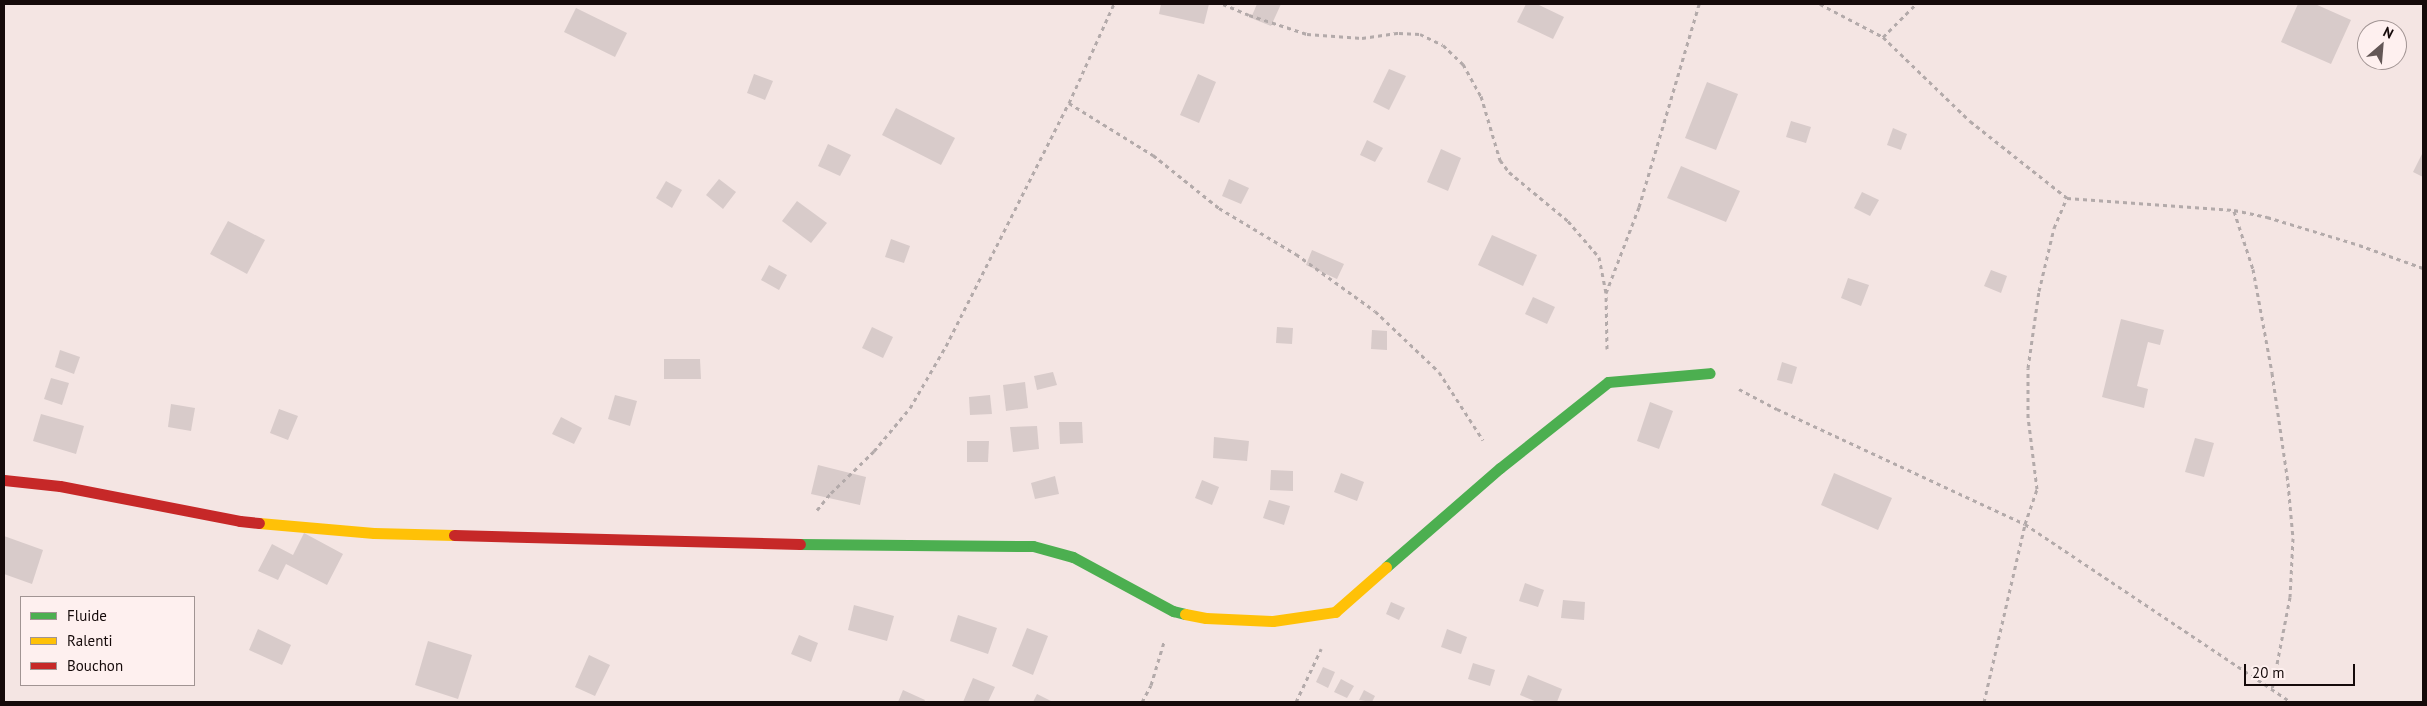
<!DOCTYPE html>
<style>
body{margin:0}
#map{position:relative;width:2427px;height:706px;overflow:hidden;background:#f4e5e3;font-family:"PT Sans",sans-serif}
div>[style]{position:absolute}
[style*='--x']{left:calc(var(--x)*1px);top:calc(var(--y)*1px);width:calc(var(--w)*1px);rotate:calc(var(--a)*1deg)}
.building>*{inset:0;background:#d8cbca}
.path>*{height:3px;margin-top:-1.5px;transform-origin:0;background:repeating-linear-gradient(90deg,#b3aaaa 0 4px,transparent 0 8px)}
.fast>*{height:11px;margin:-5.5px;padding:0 5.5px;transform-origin:5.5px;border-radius:5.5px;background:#4caf50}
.slow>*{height:11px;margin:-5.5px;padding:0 5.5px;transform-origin:5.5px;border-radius:5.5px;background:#ffc107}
.jam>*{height:11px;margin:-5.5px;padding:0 5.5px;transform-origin:5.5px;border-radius:5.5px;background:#c62828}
span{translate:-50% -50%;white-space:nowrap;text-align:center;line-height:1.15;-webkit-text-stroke:4px #fef0ef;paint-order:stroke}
.frame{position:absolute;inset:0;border:5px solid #150a0a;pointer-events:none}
.legend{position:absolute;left:20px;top:596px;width:175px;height:90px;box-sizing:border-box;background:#fef0ef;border:1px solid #a19493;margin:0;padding:6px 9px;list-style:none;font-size:15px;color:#150a0a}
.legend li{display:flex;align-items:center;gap:10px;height:25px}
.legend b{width:25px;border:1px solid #a19493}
.north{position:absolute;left:2357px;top:20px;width:50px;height:50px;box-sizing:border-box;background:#fef0ef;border:1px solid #a19493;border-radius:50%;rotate:27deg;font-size:14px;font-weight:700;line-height:20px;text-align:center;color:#150a0a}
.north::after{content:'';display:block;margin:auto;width:18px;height:22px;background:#635756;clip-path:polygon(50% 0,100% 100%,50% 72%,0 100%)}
.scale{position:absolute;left:2244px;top:664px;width:111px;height:22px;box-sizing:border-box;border:2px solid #150a0a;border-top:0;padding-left:6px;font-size:15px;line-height:18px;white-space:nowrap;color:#150a0a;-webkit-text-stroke:4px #fef0ef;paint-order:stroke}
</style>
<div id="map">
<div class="building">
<div style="clip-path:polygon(1161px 4px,1209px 4px,1204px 24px,1159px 14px)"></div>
<div style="clip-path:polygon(1257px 4px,1281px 4px,1271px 26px,1251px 18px)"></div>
<div style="clip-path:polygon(1526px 4px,1537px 4px,1564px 17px,1553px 39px,1517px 22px)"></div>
<div style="clip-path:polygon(2298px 4px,2315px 4px,2351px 20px,2331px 64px,2281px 42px)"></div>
<div style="clip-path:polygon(576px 8px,627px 33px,615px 57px,564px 32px)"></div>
<div style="clip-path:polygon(1389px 69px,1406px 76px,1389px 110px,1373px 102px)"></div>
<div style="clip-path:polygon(754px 74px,773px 81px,765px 100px,747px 93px)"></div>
<div style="clip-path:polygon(1198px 74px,1216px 82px,1199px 123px,1180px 115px)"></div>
<div style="clip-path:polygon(1707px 82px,1738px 94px,1716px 150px,1685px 138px)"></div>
<div style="clip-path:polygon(896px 108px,955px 138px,941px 165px,882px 135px)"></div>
<div style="clip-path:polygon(1791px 121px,1811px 127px,1806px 143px,1786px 137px)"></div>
<div style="clip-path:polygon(1893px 128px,1907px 134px,1901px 150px,1887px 145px)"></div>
<div style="clip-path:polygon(1367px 140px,1383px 148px,1375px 162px,1360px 155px)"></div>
<div style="clip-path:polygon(828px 144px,851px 155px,840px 176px,818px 166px)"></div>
<div style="clip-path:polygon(1441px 149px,1461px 158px,1448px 191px,1427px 182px)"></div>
<div style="clip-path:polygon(2423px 152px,2423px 177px,2413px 172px)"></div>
<div style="clip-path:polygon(1681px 166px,1740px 191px,1726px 222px,1667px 198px)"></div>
<div style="clip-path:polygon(719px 179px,736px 192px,723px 209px,706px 195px)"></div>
<div style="clip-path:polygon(1229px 179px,1249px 188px,1241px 204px,1222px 196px)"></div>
<div style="clip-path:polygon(666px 181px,682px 190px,672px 208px,656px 198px)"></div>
<div style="clip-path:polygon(1862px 192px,1879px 200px,1870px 216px,1854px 208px)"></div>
<div style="clip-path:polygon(797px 201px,827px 223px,811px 243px,782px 221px)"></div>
<div style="clip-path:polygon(228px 221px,265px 240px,247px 274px,210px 254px)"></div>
<div style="clip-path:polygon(1492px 235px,1537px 255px,1523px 286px,1478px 265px)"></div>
<div style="clip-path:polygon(891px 239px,910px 246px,904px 263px,885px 257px)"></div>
<div style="clip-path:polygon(1312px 250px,1344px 264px,1337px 279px,1306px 265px)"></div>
<div style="clip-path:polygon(769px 265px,787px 275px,779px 290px,761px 280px)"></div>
<div style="clip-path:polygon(1991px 270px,2007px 276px,2001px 293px,1984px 286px)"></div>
<div style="clip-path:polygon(1848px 278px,1869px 285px,1861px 306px,1841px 298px)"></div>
<div style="clip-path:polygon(1533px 297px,1555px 307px,1547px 324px,1525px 314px)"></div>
<div style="clip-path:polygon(2121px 319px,2164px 330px,2160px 345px,2148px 342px,2137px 386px,2148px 389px,2144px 408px,2102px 397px)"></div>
<div style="clip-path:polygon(872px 327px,893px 337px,883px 358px,862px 348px)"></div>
<div style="clip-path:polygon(1277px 327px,1293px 328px,1292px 344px,1276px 343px)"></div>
<div style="clip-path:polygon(1372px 330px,1387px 331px,1387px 350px,1371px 349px)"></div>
<div style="clip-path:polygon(60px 350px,80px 357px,74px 374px,55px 367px)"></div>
<div style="clip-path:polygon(664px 359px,700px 359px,701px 379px,664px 379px)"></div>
<div style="clip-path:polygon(1782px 362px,1797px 367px,1792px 384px,1777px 380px)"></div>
<div style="clip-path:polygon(1053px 372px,1057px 385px,1037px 390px,1034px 376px)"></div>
<div style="clip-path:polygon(51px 378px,69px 383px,62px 405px,44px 399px)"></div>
<div style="clip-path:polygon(1025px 382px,1028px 408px,1006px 411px,1003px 385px)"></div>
<div style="clip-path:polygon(615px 395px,637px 401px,630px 426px,608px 419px)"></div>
<div style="clip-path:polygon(990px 395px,992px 414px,970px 415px,969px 397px)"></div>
<div style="clip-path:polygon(1650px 402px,1673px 411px,1659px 449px,1637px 441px)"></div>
<div style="clip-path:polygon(171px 404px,195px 408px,191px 431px,168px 427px)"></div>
<div style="clip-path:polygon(279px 409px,298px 416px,288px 440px,270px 433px)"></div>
<div style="clip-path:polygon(41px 414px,84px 426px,76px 454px,33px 441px)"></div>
<div style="clip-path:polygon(561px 417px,582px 428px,574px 444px,552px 434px)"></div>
<div style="clip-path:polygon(1059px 422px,1082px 422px,1083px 443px,1060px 444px)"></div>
<div style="clip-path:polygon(1037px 426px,1039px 449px,1013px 452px,1010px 427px)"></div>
<div style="clip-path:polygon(1214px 437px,1249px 441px,1247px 461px,1213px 458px)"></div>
<div style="clip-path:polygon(2195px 438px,2214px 443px,2204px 477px,2185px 472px)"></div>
<div style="clip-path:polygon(967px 441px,989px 441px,988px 462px,967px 462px)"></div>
<div style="clip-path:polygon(818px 465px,866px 477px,860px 505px,811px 494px)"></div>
<div style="clip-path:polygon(1271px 470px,1293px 471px,1293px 491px,1270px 490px)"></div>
<div style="clip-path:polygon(1341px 473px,1364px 482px,1357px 501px,1334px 492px)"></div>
<div style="clip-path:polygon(1834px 473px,1892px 498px,1878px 530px,1821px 505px)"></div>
<div style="clip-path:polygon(1055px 476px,1059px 494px,1035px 499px,1031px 483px)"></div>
<div style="clip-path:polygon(1202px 480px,1219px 487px,1212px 505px,1195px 498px)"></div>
<div style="clip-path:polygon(1269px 500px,1290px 506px,1284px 525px,1263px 518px)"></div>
<div style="clip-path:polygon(304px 533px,343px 554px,327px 585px,286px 564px,278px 580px,258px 571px,272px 544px,293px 555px)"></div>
<div style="clip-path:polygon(4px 536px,43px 550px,32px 584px,4px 574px)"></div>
<div style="clip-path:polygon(1525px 583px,1544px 590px,1538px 607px,1519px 601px)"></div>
<div style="clip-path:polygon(1563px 600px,1585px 602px,1584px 620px,1561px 618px)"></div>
<div style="clip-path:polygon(1391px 602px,1405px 608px,1399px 620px,1386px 614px)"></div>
<div style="clip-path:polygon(854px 605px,894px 616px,887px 641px,848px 630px)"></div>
<div style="clip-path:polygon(958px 615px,997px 628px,988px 654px,950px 641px)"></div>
<div style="clip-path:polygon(1027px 628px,1048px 636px,1033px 675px,1012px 666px)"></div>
<div style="clip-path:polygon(258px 629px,291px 645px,282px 665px,249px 650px)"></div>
<div style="clip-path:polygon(1447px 629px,1467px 637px,1461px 654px,1441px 647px)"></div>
<div style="clip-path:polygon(799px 635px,818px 643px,811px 662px,791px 654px)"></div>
<div style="clip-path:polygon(428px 641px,472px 655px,458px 699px,415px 685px)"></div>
<div style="clip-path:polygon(589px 655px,610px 665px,595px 696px,575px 687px)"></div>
<div style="clip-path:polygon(1473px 663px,1495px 670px,1490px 686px,1468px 679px)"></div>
<div style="clip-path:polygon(1323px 667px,1335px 672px,1328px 688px,1316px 682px)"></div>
<div style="clip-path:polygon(1528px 675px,1562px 689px,1557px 702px,1537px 702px,1520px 695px)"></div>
<div style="clip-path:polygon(973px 678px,995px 687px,988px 702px,963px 702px)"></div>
<div style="clip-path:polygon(1341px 679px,1354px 686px,1347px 698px,1334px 692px)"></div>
<div style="clip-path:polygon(903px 690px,925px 700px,924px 702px,898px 702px)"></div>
<div style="clip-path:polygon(1364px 690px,1375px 696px,1372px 702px,1359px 700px)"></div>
<div style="clip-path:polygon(1037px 694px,1053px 702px,1033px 702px)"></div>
</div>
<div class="path">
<div style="--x:1223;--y:4;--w:28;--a:23"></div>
<div style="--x:1249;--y:15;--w:61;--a:18.1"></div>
<div style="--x:1307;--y:34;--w:55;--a:4.2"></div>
<div style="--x:1362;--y:38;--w:37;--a:-8"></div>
<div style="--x:1399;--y:33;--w:21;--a:3"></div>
<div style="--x:1420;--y:34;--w:25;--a:26"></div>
<div style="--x:1443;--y:45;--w:28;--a:44"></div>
<div style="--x:1463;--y:64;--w:37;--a:61"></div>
<div style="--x:1481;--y:96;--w:67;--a:73.5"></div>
<div style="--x:1500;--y:160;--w:15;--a:53"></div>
<div style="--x:1509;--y:172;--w:77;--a:39.7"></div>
<div style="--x:1568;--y:221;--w:48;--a:49.3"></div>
<div style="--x:1599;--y:257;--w:37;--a:79"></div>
<div style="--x:1820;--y:4;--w:71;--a:27.6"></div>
<div style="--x:1883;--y:37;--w:121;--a:44"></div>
<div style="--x:1970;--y:121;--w:124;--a:38.4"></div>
<div style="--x:2067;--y:198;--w:167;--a:4.1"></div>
<div style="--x:2234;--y:210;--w:34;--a:12"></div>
<div style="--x:2267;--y:217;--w:96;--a:16.9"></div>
<div style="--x:2359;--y:245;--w:68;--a:19.8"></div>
<div style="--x:1883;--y:37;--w:47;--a:-45"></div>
<div style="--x:1069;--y:103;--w:99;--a:31.8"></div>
<div style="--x:1153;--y:155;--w:85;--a:38.8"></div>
<div style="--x:1219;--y:208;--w:90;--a:30.9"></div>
<div style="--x:1296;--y:254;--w:97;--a:35.8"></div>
<div style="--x:1375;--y:311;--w:88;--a:43.6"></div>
<div style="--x:1439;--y:372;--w:81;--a:57.1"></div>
<div style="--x:2234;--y:211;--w:61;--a:71.9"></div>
<div style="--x:2253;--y:269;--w:106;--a:79.6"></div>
<div style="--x:2272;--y:373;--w:111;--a:81.7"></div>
<div style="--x:2288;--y:483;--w:55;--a:84.8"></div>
<div style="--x:2293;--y:538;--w:59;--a:92.9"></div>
<div style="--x:2290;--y:597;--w:95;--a:101"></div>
<div style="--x:1607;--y:349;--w:56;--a:-91"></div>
<div style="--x:1606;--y:293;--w:92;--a:-69"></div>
<div style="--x:1639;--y:207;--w:212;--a:-73.5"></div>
<div style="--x:1739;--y:389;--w:43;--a:27.8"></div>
<div style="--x:1777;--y:409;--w:273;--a:24.9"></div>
<div style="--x:2025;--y:524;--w:320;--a:33.8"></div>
<div style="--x:817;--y:510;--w:22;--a:-51"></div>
<div style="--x:831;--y:493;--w:60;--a:-44.3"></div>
<div style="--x:874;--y:451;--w:56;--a:-50.1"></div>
<div style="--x:910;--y:408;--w:72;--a:-59.9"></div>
<div style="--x:946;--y:346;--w:272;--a:-63.2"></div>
<div style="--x:1069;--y:103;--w:109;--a:-65.6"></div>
<div style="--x:1142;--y:702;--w:19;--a:-62"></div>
<div style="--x:1151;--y:685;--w:45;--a:-73.2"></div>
<div style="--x:1296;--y:702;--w:59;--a:-64.7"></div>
<div style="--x:1984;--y:702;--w:183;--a:-77"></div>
<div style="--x:2025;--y:524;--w:37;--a:-71"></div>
<div style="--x:2037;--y:489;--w:73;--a:-97.1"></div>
<div style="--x:2028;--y:417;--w:49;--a:-90"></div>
<div style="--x:2028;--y:368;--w:78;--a:-81.9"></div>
<div style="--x:2039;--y:291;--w:65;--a:-76.6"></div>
<div style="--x:2054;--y:228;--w:33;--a:-67"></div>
</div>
<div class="fast">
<div style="--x:800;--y:544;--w:233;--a:0.5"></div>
<div style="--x:1033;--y:546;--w:41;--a:15.4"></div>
<div style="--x:1073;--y:557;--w:114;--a:28.4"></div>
<div style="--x:1173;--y:611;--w:12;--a:14"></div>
<div style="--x:1386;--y:567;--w:151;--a:-41"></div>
<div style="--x:1500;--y:468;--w:138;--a:-38.5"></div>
<div style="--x:1608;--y:382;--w:102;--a:-5"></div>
</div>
<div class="slow">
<div style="--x:259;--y:523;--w:115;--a:5"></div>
<div style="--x:374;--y:533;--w:80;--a:1.4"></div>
<div style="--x:1185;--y:614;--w:21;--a:11"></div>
<div style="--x:1206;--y:618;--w:67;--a:2.6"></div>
<div style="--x:1273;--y:621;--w:63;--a:-8.3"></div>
<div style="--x:1335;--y:612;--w:68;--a:-41.4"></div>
</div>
<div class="jam">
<div style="--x:4;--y:480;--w:56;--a:6.1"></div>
<div style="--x:60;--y:486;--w:183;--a:11"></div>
<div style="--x:240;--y:521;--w:19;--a:6"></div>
<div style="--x:454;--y:535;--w:346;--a:1.5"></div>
</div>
<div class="frame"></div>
<ul class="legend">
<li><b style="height:6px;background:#4caf50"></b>Fluide</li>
<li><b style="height:6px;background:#ffc107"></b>Ralenti</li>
<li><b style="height:6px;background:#c62828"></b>Bouchon</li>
</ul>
<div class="north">N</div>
<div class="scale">20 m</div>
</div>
